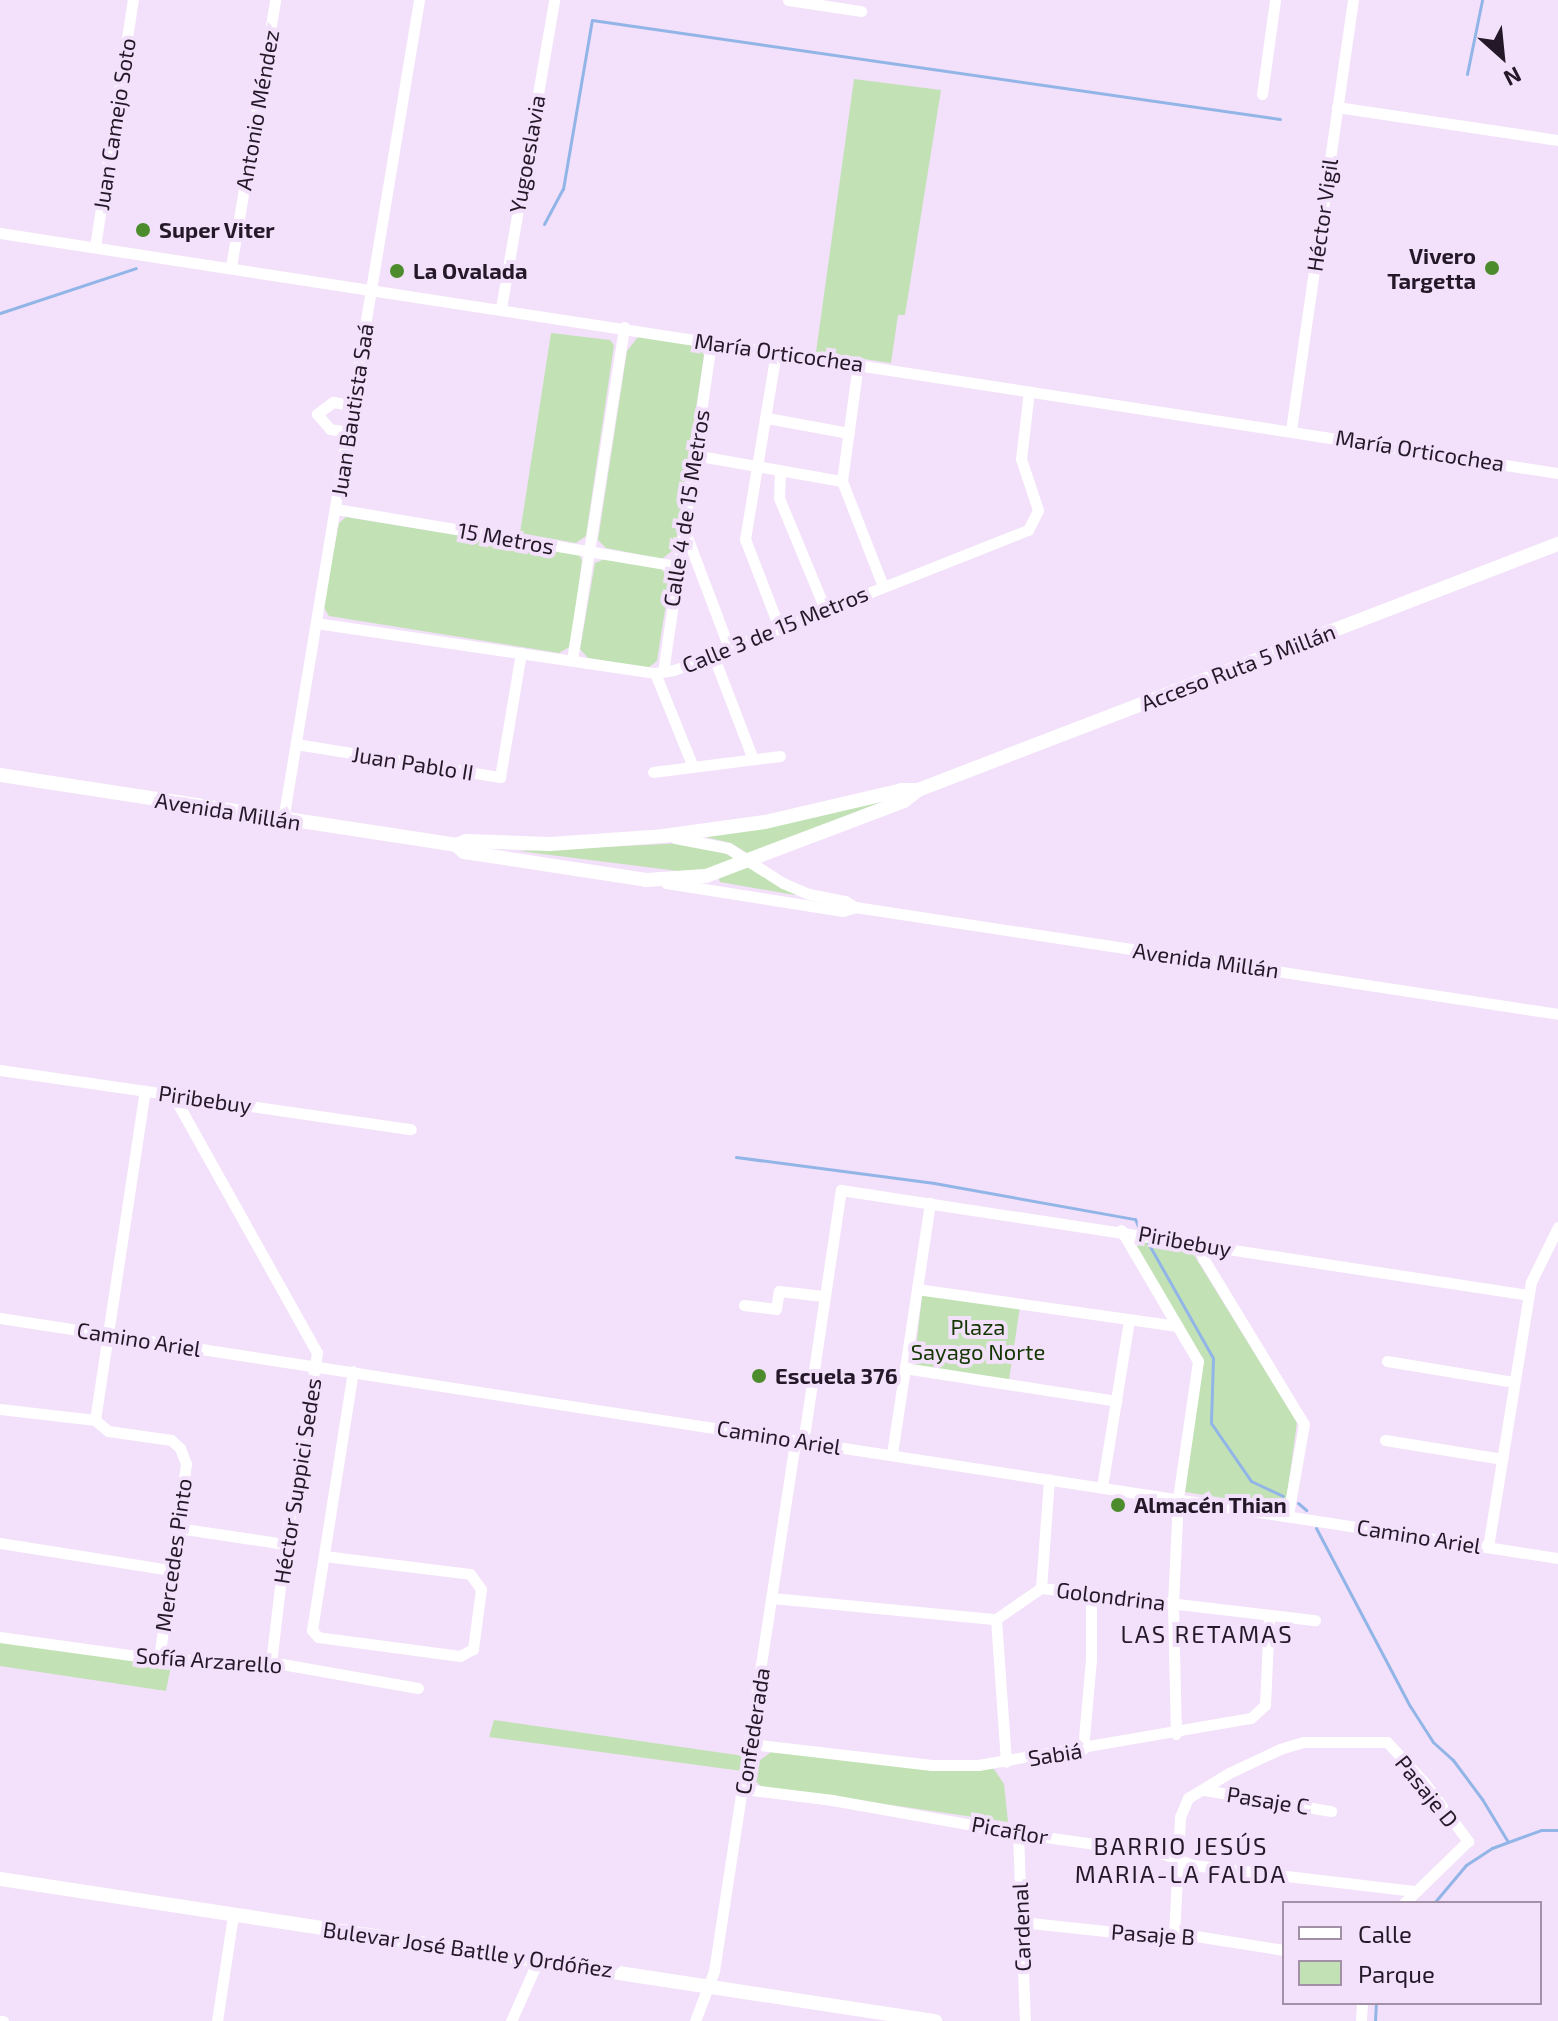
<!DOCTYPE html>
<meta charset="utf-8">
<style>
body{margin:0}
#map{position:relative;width:1558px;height:2021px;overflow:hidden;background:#f3e0fa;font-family:"Exo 2",sans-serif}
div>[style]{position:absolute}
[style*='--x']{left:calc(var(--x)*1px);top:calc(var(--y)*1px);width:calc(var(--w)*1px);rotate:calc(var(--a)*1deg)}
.green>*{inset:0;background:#c2e2b6}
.stream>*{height:3px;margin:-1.5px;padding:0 1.5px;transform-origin:1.5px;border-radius:1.5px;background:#92b5e7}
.minor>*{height:11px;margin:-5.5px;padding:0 5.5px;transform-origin:5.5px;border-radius:5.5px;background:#fff}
.major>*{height:14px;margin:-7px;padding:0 7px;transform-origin:7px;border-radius:7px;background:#fff}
.dots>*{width:22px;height:22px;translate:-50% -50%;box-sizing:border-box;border:4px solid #f3e0fa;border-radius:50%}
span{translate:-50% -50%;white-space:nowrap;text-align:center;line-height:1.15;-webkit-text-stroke:8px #f3e0fa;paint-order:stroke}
.street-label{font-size:22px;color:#251929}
.poi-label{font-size:22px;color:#251929;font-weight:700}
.left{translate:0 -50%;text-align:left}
.right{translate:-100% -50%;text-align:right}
.park-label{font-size:22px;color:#143701}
.neighbourhood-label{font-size:24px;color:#251929;letter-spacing:2px}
.legend{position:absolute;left:1282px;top:1901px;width:260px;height:104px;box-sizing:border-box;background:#f3e0fa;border:2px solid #a190a6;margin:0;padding:10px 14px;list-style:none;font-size:24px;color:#251929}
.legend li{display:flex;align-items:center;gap:16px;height:40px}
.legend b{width:40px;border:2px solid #a190a6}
.north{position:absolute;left:1462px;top:16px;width:80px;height:80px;-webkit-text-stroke:6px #f3e0fa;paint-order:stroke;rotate:153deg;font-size:22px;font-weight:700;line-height:32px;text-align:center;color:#251929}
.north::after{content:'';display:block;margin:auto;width:28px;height:36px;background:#251929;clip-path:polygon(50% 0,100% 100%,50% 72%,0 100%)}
</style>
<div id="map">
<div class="green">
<div style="clip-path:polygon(854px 79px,941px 90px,905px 315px,898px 315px,891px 363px,816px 352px)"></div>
<div style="clip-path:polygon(551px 333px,610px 340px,614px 345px,586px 536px,576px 543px,520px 533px)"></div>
<div style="clip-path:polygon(638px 337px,697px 345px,704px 355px,675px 548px,662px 559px,606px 548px,598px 540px,627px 351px)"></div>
<div style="clip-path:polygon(346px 517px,579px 555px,582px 560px,571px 646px,559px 653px,329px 616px,323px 606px,339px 523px)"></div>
<div style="clip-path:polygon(605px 559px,661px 569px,670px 578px,657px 661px,648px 668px,588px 658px,580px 649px,595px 563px)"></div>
<div style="clip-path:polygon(894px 797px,749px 854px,731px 843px,701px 836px,771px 827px)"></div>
<div style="clip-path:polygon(686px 843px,720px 850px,739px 859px,707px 869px,678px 871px,519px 851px)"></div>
<div style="clip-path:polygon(749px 865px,796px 893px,795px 895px,720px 882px,718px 877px)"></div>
<div style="clip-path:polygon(1142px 1241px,1192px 1252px,1297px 1422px,1286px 1503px,1281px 1507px,1185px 1492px,1202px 1367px,1136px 1247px)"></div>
<div style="clip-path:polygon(926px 1293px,1020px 1307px,1009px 1380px,914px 1366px,922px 1296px)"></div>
<div style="clip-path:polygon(0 1640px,171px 1666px,166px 1691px,0 1666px)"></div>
<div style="clip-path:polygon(494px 1720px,744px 1756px,742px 1771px,489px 1737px)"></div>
<div style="clip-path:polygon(771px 1752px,951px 1770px,994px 1769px,1004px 1784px,1008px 1822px,761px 1786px,753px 1779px,755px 1764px)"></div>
</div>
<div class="stream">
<div style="--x:1467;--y:74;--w:76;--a:-78.5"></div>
<div style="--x:544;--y:224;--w:40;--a:-62"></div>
<div style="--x:563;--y:189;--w:171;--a:-80.3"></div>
<div style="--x:592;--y:20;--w:695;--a:8.19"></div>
<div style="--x:0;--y:313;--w:143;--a:-18.3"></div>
<div style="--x:736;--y:1157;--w:200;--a:7.5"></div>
<div style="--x:934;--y:1183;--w:204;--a:10.2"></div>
<div style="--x:1135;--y:1219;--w:8;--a:67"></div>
<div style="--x:1148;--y:1243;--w:132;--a:60.5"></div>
<div style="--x:1213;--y:1358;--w:65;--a:91.8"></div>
<div style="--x:1211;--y:1423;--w:70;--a:55.4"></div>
<div style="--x:1251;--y:1481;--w:35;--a:25"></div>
<div style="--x:1298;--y:1503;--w:11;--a:41"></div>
<div style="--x:1316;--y:1528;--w:201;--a:62.2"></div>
<div style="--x:1410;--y:1706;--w:43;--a:57.4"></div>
<div style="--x:1433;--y:1742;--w:27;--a:42"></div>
<div style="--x:1453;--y:1760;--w:49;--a:53.4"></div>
<div style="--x:1482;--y:1799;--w:50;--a:58.8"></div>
<div style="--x:1434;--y:1903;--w:50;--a:-49.9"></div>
<div style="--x:1466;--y:1865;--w:31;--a:-33"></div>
<div style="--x:1492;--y:1848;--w:52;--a:-20.2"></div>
<div style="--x:1541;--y:1830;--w:17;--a:0"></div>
<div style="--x:1375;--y:2021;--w:18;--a:-87"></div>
</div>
<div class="minor">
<div style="--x:788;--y:0;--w:74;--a:8.6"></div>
<div style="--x:1262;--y:94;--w:95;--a:-82.1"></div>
<div style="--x:1337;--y:107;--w:223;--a:8.5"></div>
<div style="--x:0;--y:233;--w:1576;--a:8.76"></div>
<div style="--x:95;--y:247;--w:250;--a:-81.3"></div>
<div style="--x:231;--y:267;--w:271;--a:-80.6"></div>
<div style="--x:501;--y:308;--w:313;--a:-80.2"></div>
<div style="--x:776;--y:352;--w:190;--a:99.4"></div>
<div style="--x:745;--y:539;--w:94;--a:68.9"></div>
<div style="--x:858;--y:364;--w:118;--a:97.8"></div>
<div style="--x:842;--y:481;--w:113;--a:68.7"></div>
<div style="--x:767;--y:418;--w:83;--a:10.4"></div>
<div style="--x:1291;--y:430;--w:434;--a:-81.8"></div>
<div style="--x:348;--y:432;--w:18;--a:-171"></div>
<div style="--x:330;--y:429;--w:20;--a:-131"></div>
<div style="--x:317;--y:414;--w:20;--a:-37"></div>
<div style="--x:333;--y:402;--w:19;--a:9"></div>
<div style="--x:694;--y:455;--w:150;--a:10"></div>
<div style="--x:780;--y:471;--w:27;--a:92"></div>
<div style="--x:779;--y:498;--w:120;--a:67.5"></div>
<div style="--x:336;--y:509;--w:345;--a:9.5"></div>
<div style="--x:684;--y:529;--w:127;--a:69.3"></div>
<div style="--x:316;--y:623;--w:343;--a:8.4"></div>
<div style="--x:655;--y:673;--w:19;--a:-9"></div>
<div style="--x:674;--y:670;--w:381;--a:-21.6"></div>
<div style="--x:1028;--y:530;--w:22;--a:-63"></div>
<div style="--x:1038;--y:510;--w:54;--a:-108.4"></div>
<div style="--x:1021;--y:459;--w:68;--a:-83.3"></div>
<div style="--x:713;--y:655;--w:111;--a:69"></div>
<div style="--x:572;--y:660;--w:337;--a:-81.1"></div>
<div style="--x:663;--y:672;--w:332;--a:-81.7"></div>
<div style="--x:655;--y:673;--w:101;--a:68"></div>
<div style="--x:296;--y:744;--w:207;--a:9.2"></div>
<div style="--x:500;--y:777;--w:126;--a:-80.4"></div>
<div style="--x:653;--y:772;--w:128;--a:-7.2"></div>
<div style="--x:283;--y:820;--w:831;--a:-80.58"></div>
<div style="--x:675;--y:838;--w:54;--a:10.7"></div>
<div style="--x:728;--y:848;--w:65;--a:32.5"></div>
<div style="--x:783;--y:883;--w:28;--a:23"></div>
<div style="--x:809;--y:894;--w:37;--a:11"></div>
<div style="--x:845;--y:901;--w:12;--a:31"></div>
<div style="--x:855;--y:907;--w:711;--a:8.65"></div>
<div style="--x:666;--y:883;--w:179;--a:9"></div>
<div style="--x:843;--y:911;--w:13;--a:-18"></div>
<div style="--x:0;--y:1070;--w:415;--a:8.2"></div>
<div style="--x:173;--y:1095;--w:295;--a:60.8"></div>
<div style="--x:317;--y:1353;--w:194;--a:99.5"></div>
<div style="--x:285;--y:1544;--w:121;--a:96.7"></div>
<div style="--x:1121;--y:1230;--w:152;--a:59.6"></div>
<div style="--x:1198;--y:1361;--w:138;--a:98.3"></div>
<div style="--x:1178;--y:1498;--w:106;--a:92.7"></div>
<div style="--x:1173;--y:1604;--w:130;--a:88.7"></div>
<div style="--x:1199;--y:1244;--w:15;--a:74"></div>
<div style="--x:1203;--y:1258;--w:194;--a:58.7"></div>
<div style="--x:1304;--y:1424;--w:92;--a:100"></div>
<div style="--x:917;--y:1289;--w:263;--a:8.1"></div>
<div style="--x:744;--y:1305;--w:32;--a:7"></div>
<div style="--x:776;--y:1309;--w:18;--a:-81"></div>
<div style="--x:779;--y:1291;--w:44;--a:6.5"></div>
<div style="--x:0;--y:1318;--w:1576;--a:8.76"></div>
<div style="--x:1387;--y:1361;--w:129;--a:9.4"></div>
<div style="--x:904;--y:1368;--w:215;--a:8.8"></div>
<div style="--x:0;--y:1409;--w:96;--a:6.6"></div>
<div style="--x:95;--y:1420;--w:17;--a:40"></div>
<div style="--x:108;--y:1431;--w:64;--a:8.1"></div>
<div style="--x:171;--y:1440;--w:12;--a:42"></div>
<div style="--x:180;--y:1448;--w:17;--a:69"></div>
<div style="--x:186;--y:1464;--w:197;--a:97.9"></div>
<div style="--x:95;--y:1420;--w:333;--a:-81.4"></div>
<div style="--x:1385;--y:1440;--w:119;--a:9.2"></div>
<div style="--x:892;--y:1454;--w:254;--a:-81.4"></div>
<div style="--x:1102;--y:1487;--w:169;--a:-80.8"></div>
<div style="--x:178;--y:1528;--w:108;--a:8.5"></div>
<div style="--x:0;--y:1543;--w:173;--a:9"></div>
<div style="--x:1488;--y:1547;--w:268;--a:-80.8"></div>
<div style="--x:1531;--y:1282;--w:61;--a:-63.9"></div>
<div style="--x:324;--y:1556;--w:147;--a:7"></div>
<div style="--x:470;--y:1574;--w:19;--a:54"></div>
<div style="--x:481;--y:1589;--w:61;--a:97.6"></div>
<div style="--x:473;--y:1649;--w:15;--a:152"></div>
<div style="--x:460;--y:1656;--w:143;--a:-172.4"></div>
<div style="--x:318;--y:1637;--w:9;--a:-131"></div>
<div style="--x:312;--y:1630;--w:262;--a:-81"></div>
<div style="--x:1041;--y:1588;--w:109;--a:-85.8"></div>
<div style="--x:772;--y:1598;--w:225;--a:5.4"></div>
<div style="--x:996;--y:1619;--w:55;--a:-34.6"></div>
<div style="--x:1041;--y:1588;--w:276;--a:6.7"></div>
<div style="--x:996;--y:1619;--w:143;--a:86"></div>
<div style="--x:0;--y:1637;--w:161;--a:7.9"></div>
<div style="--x:159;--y:1659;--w:123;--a:2.3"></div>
<div style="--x:282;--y:1664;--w:138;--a:10"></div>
<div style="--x:750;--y:1744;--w:183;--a:6.6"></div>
<div style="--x:932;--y:1765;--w:46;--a:0"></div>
<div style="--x:978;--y:1765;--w:277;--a:-9.8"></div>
<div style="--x:1251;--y:1718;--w:19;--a:-43"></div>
<div style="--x:1265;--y:1705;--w:88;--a:-87.4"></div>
<div style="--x:1083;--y:1749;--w:89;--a:-84.9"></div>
<div style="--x:1091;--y:1660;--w:66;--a:-90"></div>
<div style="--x:744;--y:1789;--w:89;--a:7.1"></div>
<div style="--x:832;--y:1800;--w:189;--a:10.1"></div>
<div style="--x:1018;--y:1833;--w:148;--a:8.2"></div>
<div style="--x:1164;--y:1854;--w:31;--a:21"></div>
<div style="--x:1193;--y:1865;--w:225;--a:6.7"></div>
<div style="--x:1204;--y:1790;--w:129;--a:9.4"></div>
<div style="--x:1018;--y:1833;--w:188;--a:87.9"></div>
<div style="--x:1021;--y:1922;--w:142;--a:6.1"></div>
<div style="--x:1162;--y:1937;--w:21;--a:-8"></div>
<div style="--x:1183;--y:1934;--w:102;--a:9"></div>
<div style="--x:1174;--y:1936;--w:119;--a:-87.1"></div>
<div style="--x:1180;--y:1817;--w:21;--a:-67"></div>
<div style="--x:1188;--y:1798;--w:48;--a:-31.4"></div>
<div style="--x:1229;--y:1773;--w:56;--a:-25.2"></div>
<div style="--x:1280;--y:1749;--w:24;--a:-17"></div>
<div style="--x:1303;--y:1742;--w:84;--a:0"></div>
<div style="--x:1387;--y:1742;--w:54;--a:47.2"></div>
<div style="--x:1424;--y:1782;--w:74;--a:53.3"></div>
<div style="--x:1468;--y:1841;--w:89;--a:135.9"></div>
<div style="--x:0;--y:2021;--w:3;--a:0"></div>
<div style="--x:217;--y:2021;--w:107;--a:-81.4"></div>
<div style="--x:511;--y:2021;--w:69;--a:-66"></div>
<div style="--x:695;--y:2021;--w:53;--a:-69.2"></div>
<div style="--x:714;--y:1971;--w:528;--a:-81.29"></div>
<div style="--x:794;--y:1449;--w:22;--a:-60"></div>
<div style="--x:805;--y:1430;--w:243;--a:-81.5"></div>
<div style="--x:841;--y:1190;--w:696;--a:8.68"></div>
<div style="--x:1361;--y:2021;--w:18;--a:-87"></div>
</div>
<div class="major">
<div style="--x:0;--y:775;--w:461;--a:8.7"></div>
<div style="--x:456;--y:845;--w:11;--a:41"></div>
<div style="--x:464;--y:852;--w:184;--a:8.7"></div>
<div style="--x:646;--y:880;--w:60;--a:-3.8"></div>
<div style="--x:706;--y:876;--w:212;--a:-20.7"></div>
<div style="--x:904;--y:801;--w:18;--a:-38"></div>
<div style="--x:918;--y:790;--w:686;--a:-21.03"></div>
<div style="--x:456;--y:845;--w:11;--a:-22"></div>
<div style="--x:466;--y:841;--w:84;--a:2"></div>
<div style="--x:550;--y:844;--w:113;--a:-4"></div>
<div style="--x:663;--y:836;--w:103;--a:-7.8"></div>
<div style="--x:765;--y:822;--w:141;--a:-13.1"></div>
<div style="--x:902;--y:790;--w:16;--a:0"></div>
<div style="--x:0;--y:1879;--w:946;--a:8.64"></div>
</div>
<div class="dots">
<div style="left:143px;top:230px;background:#4c8c2d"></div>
<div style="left:1492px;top:268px;background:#4c8c2d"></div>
<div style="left:397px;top:271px;background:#4c8c2d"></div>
<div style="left:759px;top:1376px;background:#4c8c2d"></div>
<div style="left:1118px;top:1505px;background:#4c8c2d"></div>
</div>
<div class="street-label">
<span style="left:257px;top:110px;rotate:-80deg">Antonio Méndez</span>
<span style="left:114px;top:124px;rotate:-81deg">Juan Camejo Soto</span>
<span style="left:527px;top:154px;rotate:-80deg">Yugoeslavia</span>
<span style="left:1322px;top:215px;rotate:-82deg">Héctor Vigil</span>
<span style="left:779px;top:352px;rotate:8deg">María Orticochea</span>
<span style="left:352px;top:410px;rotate:-81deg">Juan Bautista Saá</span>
<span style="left:1420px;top:450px;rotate:9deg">María Orticochea</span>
<span style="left:686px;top:508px;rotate:-81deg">Calle 4 de 15 Metros</span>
<span style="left:506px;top:538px;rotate:10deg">15 Metros</span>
<span style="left:775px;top:629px;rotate:-22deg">Calle 3 de 15 Metros</span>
<span style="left:1238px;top:667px;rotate:-21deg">Acceso Ruta 5 Millán</span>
<span style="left:413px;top:763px;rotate:9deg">Juan Pablo II</span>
<span style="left:228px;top:811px;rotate:9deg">Avenida Millán</span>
<span style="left:1206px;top:960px;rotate:8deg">Avenida Millán</span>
<span style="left:205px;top:1099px;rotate:8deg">Piribebuy</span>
<span style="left:1185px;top:1241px;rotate:10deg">Piribebuy</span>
<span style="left:139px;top:1339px;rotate:9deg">Camino Ariel</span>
<span style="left:779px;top:1437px;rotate:9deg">Camino Ariel</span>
<span style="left:297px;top:1481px;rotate:-81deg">Héctor Suppici Sedes</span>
<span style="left:1419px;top:1536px;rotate:9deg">Camino Ariel</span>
<span style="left:173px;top:1555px;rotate:-82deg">Mercedes Pinto</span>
<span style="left:1111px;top:1596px;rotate:7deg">Golondrina</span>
<span style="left:209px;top:1660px;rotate:4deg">Sofía Arzarello</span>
<span style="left:752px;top:1731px;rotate:-81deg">Confederada</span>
<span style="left:1055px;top:1754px;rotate:-9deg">Sabiá</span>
<span style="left:1427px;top:1791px;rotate:51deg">Pasaje D</span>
<span style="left:1268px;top:1800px;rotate:9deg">Pasaje C</span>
<span style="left:1010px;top:1830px;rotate:10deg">Picaflor</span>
<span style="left:1021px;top:1927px;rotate:-92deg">Cardenal</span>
<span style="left:1153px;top:1934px;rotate:4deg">Pasaje B</span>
<span style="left:468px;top:1949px;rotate:8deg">Bulevar José Batlle y Ordóñez</span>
</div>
<div class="poi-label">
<span class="left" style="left:159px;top:230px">Super Viter</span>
<span class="right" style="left:1476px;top:268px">Vivero<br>Targetta</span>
<span class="left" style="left:413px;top:271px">La Ovalada</span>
<span class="left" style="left:775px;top:1376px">Escuela 376</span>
<span class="left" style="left:1134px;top:1505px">Almacén Thian</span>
</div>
<div class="park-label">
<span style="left:978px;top:1339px">Plaza<br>Sayago Norte</span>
</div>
<div class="neighbourhood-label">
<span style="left:1207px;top:1634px">LAS RETAMAS</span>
<span style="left:1181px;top:1860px">BARRIO JESÚS<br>MARIA-LA FALDA</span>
</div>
<ul class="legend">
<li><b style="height:10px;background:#fff"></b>Calle</li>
<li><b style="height:22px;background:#c2e2b6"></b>Parque</li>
</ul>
<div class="north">N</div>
</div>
